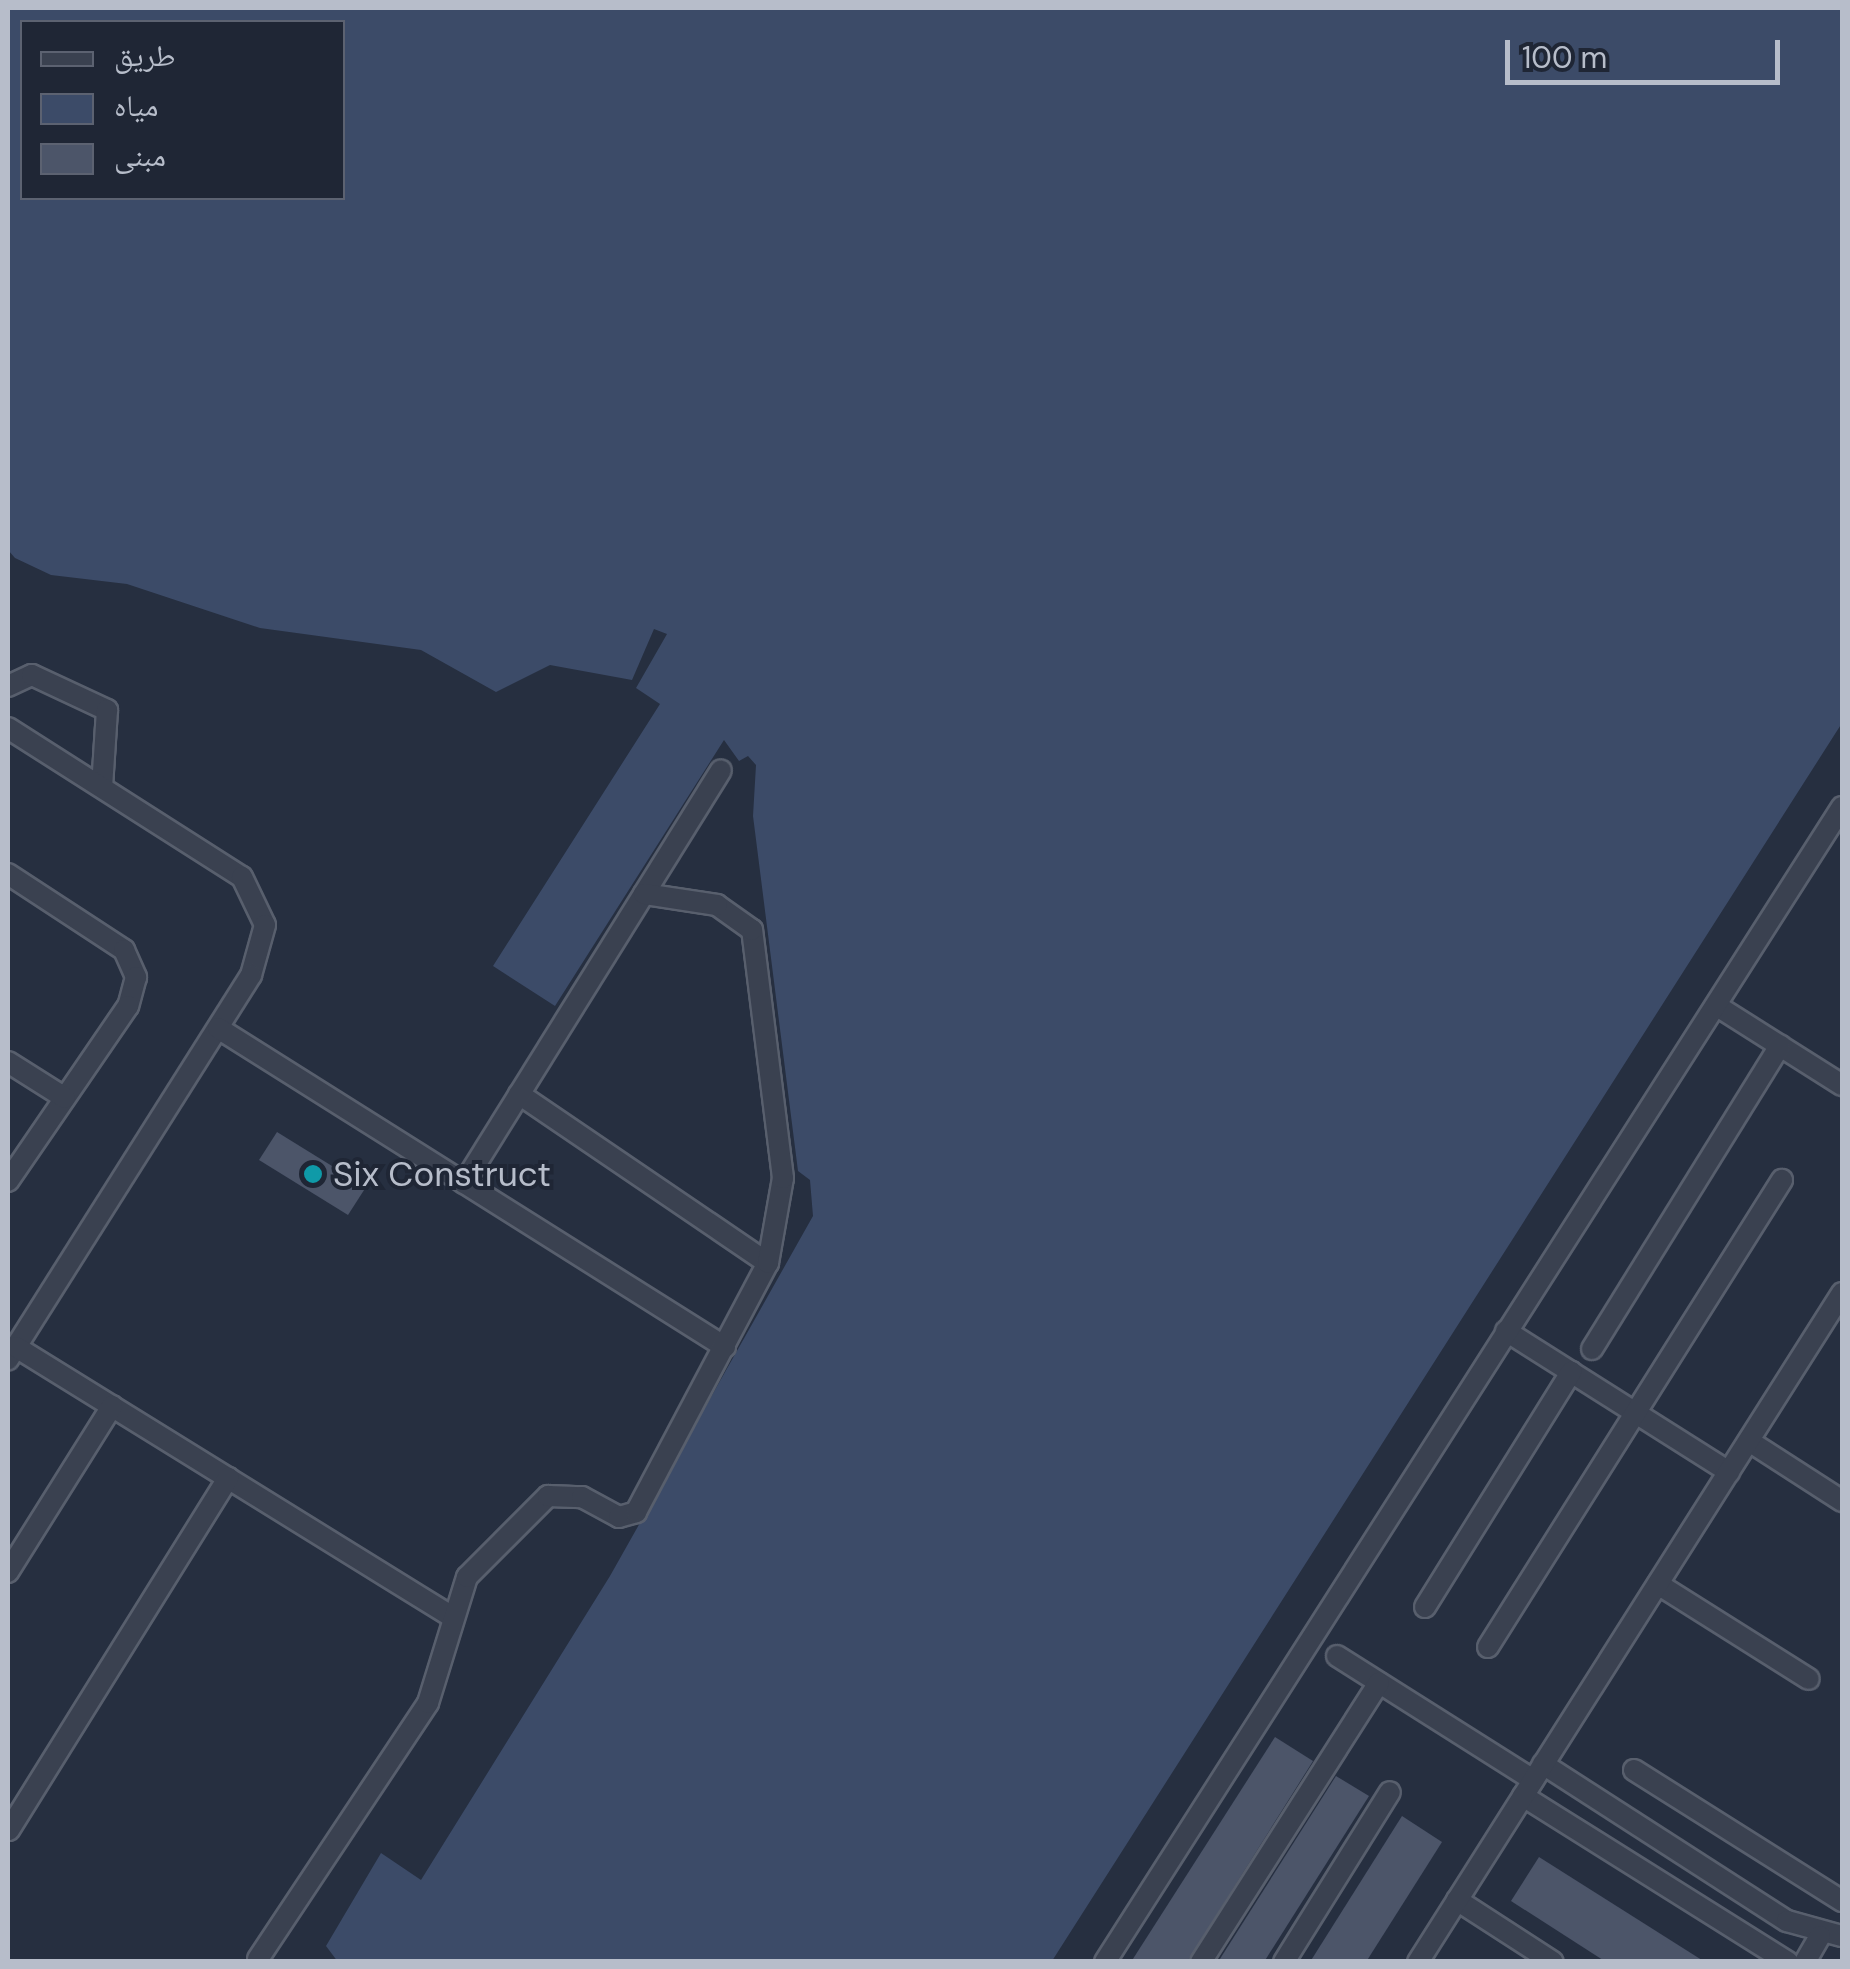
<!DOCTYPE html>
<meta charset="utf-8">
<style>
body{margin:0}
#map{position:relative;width:1850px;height:1969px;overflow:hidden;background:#262f40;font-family:"DM Sans","Noto Naskh Arabic",sans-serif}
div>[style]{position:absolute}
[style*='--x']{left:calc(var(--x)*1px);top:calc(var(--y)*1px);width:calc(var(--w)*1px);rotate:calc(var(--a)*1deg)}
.water>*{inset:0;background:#3c4b68}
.building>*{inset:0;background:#4c5569}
.roads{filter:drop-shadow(2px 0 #585f6d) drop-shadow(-2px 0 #585f6d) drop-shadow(0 2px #585f6d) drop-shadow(0 -2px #585f6d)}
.minor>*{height:20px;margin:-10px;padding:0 10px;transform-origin:10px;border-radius:10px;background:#3a4150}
.dots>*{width:28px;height:28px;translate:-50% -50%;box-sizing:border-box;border:5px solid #1f2635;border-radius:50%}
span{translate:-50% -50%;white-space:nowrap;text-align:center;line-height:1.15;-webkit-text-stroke:8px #1f2635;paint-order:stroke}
.poi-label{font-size:35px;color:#b7bdca}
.left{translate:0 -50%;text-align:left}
.frame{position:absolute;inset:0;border:10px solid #b7bdca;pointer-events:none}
.legend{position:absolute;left:20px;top:20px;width:325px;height:180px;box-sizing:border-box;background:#1f2635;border:2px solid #5c6271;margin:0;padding:12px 18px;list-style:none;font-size:30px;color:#b7bdca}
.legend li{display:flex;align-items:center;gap:20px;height:50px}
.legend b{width:50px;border:2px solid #5c6271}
.scale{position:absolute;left:1505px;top:40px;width:275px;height:45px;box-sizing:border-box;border:5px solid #b7bdca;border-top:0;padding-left:12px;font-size:30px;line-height:35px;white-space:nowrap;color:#b7bdca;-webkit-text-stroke:8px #1f2635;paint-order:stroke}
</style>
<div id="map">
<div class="water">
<div style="clip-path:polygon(evenodd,8px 8px,1842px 8px,1842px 723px,1052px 1961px,338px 1962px,326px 1946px,381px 1853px,421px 1880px,610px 1576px,813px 1216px,810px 1180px,798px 1171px,753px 816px,756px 765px,748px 756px,739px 761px,724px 740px,555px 1006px,493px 966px,660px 704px,636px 688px,667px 634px,654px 629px,632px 680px,550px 665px,496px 692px,421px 650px,260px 628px,127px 584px,51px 575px,15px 558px,8px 550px,8px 8px,22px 22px,342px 22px,342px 198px,22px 198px,22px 22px)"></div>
</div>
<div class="building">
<div style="clip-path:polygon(277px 1132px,366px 1187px,348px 1215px,259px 1160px)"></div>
<div style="clip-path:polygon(1275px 1737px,1313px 1761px,1187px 1962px,1131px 1962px)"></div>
<div style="clip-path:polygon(1336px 1776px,1369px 1796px,1264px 1962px,1218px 1962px)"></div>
<div style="clip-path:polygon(1402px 1816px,1442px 1842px,1366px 1962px,1310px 1962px)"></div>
<div style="clip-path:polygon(1539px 1857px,1705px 1962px,1606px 1962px,1511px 1901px)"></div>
</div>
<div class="roads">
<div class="minor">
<div style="--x:8;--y:686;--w:26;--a:-25"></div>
<div style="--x:32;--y:675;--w:83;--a:25"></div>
<div style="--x:107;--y:710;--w:77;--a:93.7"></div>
<div style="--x:8;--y:728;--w:277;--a:32.5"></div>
<div style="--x:242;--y:877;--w:53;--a:64.4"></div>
<div style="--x:265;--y:925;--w:52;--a:105.6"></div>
<div style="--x:251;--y:975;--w:455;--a:122.3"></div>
<div style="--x:8;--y:874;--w:139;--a:33.2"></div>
<div style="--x:124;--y:950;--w:30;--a:66"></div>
<div style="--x:136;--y:977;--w:30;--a:105"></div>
<div style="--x:128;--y:1006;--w:212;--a:124.4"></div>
<div style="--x:1717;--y:1006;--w:148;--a:32.3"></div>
<div style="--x:218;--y:1028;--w:599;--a:32.18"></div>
<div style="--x:8;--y:1062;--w:67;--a:32.3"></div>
<div style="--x:519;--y:1094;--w:301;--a:34.2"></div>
<div style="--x:464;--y:1183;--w:486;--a:-58.1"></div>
<div style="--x:1506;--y:1331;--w:264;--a:32.3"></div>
<div style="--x:16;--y:1347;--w:509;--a:31.75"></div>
<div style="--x:1592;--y:1349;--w:357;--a:-58.2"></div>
<div style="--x:1749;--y:1441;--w:111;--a:32.8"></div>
<div style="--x:8;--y:1572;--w:196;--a:-57.9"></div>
<div style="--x:1658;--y:1584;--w:178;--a:32.2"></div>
<div style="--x:1425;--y:1607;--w:277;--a:-58.1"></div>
<div style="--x:1488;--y:1647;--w:552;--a:-57.81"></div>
<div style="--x:1337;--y:1656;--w:232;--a:32.3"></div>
<div style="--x:1543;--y:1764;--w:290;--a:32.8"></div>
<div style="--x:1787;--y:1921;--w:57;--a:15.3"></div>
<div style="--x:1634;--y:1770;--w:246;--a:32.2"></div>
<div style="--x:1523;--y:1796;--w:313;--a:32.1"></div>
<div style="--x:9;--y:1830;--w:415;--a:-58.1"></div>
<div style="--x:1457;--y:1900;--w:114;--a:32.9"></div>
<div style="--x:258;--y:1959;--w:307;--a:-56.4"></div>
<div style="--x:428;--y:1703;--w:132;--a:-72.8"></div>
<div style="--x:467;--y:1577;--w:115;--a:-45"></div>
<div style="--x:548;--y:1496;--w:34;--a:2"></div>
<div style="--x:582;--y:1497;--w:42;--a:28.4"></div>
<div style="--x:619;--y:1517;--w:18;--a:-16"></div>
<div style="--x:636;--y:1512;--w:282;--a:-62.1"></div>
<div style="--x:768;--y:1263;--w:86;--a:-80"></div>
<div style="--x:783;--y:1178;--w:250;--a:-97.1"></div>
<div style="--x:752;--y:930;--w:43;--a:-144.5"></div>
<div style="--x:717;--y:905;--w:74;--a:-171.4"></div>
<div style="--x:1105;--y:1962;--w:1370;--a:-57.46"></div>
<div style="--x:1201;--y:1962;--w:331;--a:-57.5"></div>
<div style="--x:1284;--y:1962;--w:200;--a:-58.1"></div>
<div style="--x:1418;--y:1962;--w:792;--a:-57.63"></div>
<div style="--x:1805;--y:1962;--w:30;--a:-60"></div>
</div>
</div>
<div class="dots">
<div style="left:313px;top:1174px;background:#0f9aa8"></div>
</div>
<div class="poi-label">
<span class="left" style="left:333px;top:1174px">Six Construct</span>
</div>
<div class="frame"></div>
<ul class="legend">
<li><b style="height:12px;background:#3a4150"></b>طريق</li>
<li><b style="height:28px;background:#3c4b68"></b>مياه</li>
<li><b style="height:28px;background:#4c5569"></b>مبنى</li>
</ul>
<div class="scale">100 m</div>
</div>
